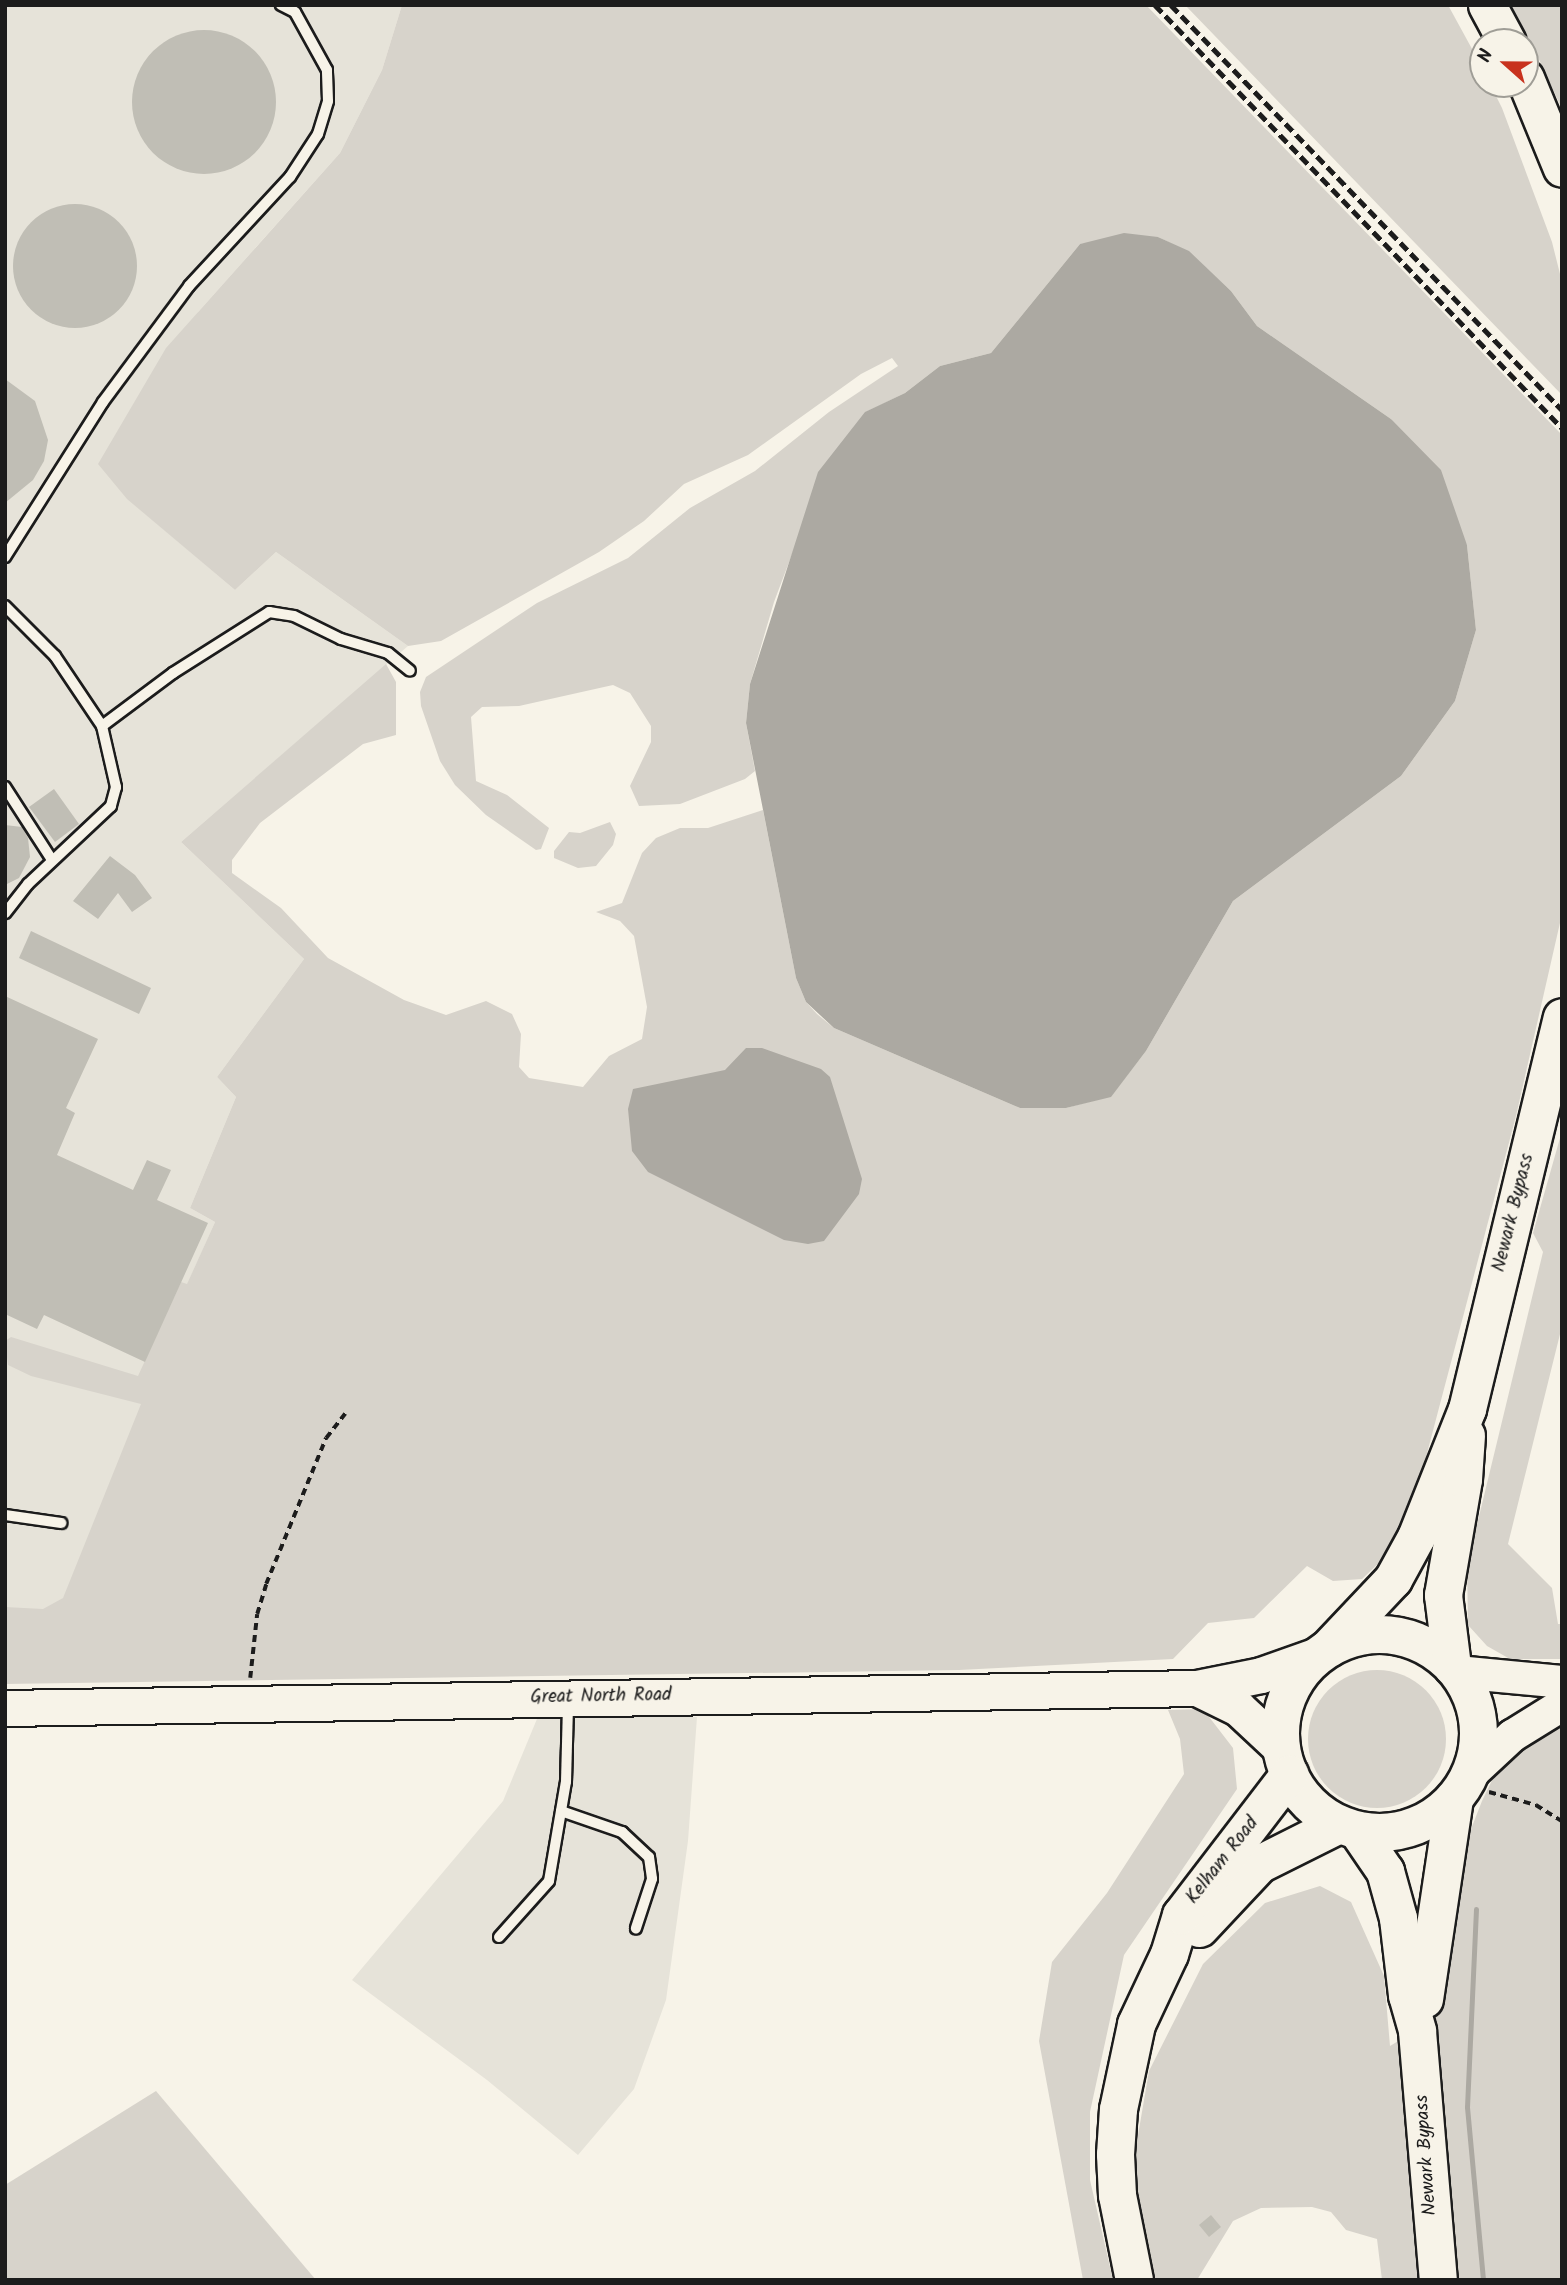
<!DOCTYPE html>
<style>
body{margin:0}
#map{position:relative;width:1567px;height:2285px;overflow:hidden;background:#f7f3e8;font-family:Kalam,sans-serif}
div>[style]{position:absolute}
[style*='--x']{left:calc(var(--x)*1px);top:calc(var(--y)*1px);width:calc(var(--w)*1px);rotate:calc(var(--a)*1deg)}
.built>*{inset:0;background:#e6e3d9}
.green>*{inset:0;background:#d7d3cb}
.round{border-radius:50%}
.water>*{inset:0;background:#aca9a2}
.stream>*{height:5px;margin:-2.5px;padding:0 2.5px;transform-origin:2.5px;border-radius:2.5px;background:#aca9a2}
.building>*{inset:0;background:#c0beb5}
.path>*{height:3.5px;margin-top:-1.75px;transform-origin:0;background:repeating-linear-gradient(90deg,#1c1c1c 0 7px,transparent 0 12px)}
.roads{filter:drop-shadow(2px 0 #1c1c1c) drop-shadow(-2px 0 #1c1c1c) drop-shadow(0 2px #1c1c1c) drop-shadow(0 -2px #1c1c1c)}
.service>*{height:10px;margin:-5px;padding:0 5px;transform-origin:5px;border-radius:5px;background:#f7f3e8}
.secondary>*{height:32px;margin:-16px;padding:0 16px;transform-origin:16px;border-radius:16px;background:#f7f3e8}
.primary>*{height:35px;margin:-17.5px;padding:0 17.5px;transform-origin:17.5px;border-radius:17.5px;background:#f7f3e8}
.trunk>*{height:37px;margin:-18.5px;padding:0 18.5px;transform-origin:18.5px;border-radius:18.5px;background:#f7f3e8}
.trunk>.ring{margin:-18.5px;padding:0;box-sizing:content-box;background:none;border:37px solid #f7f3e8;border-radius:50%}
.rail>*{height:5px;margin-top:-2.5px;transform-origin:0;background:repeating-linear-gradient(90deg,#1c1c1c 0 10px,transparent 0 15px)}
span{translate:-50% -50%;white-space:nowrap;text-align:center;line-height:1.15;-webkit-text-stroke:7px #f7f3e8;paint-order:stroke}
.street-label{font-size:19px;color:#1c1c1c}
.frame{position:absolute;inset:0;border:7px solid #1c1c1c;pointer-events:none}
.north{position:absolute;left:1469px;top:28px;width:70px;height:70px;box-sizing:border-box;background:#f7f3e8;border:2px solid #9f9d96;border-radius:50%;rotate:291deg;font-size:19px;font-weight:700;line-height:28px;text-align:center;color:#1c1c1c}
.north::after{content:'';display:block;margin:auto;width:24px;height:32px;background:#c8321e;clip-path:polygon(50% 0,100% 100%,50% 72%,0 100%)}
</style>
<div id="map">
<div class="built">
<div style="clip-path:polygon(5px 5px,402px 5px,382px 70px,340px 153px,199px 311px,99px 464px,128px 499px,235px 590px,276px 552px,408px 646px,181px 842px,304px 959px,217px 1077px,236px 1097px,190px 1208px,215px 1222px,187px 1285px,113px 1553px,5px 1651px)"></div>
<div style="clip-path:polygon(539px 1714px,697px 1717px,688px 1841px,666px 2000px,634px 2089px,578px 2155px,487px 2080px,352px 1980px,503px 1801px)"></div>
</div>
<div class="green">
<div style="clip-path:polygon(402px 5px,1146px 5px,1562px 435px,1562px 914px,1516px 1116px,1411px 1514px,1386px 1563px,1381px 1561px,1362px 1579px,1333px 1581px,1307px 1566px,1254px 1618px,1208px 1623px,1173px 1659px,959px 1670px,5px 1684px,5px 1607px,43px 1609px,63px 1598px,141px 1404px,31px 1376px,8px 1365px,5px 1341px,11px 1337px,138px 1376px,181px 1282px,187px 1284px,215px 1222px,190px 1208px,236px 1097px,217px 1077px,304px 959px,181px 842px,386px 664px,396px 682px,396px 735px,363px 744px,260px 823px,232px 860px,232px 873px,281px 908px,328px 958px,404px 1000px,446px 1015px,486px 1001px,512px 1014px,521px 1034px,519px 1067px,529px 1078px,583px 1087px,609px 1056px,642px 1039px,647px 1007px,634px 936px,620px 921px,596px 912px,622px 903px,642px 853px,656px 838px,680px 828px,708px 828px,763px 810px,796px 978px,806px 1002px,817px 1014px,834px 1028px,1020px 1108px,1066px 1108px,1111px 1096px,1146px 1051px,1233px 901px,1401px 776px,1455px 701px,1476px 630px,1467px 545px,1391px 419px,1257px 326px,1231px 291px,1189px 252px,1158px 237px,1080px 244px,991px 353px,940px 366px,905px 393px,866px 412px,797px 541px,774px 602px,750px 684px,746px 723px,755px 771px,745px 779px,680px 804px,639px 806px,630px 786px,651px 742px,651px 726px,630px 693px,613px 685px,519px 706px,482px 707px,471px 717px,476px 781px,507px 795px,549px 828px,541px 849px,536px 850px,486px 815px,455px 785px,440px 761px,421px 706px,420px 692px,426px 677px,537px 603px,628px 558px,690px 508px,755px 471px,829px 412px,898px 366px,892px 358px,861px 374px,748px 455px,684px 484px,644px 521px,599px 552px,441px 641px,408px 646px,276px 552px,235px 590px,127px 499px,98px 464px,166px 348px,340px 153px,382px 70px)"></div>
<div style="clip-path:polygon(1185px 5px,1448px 5px,1483px 69px,1483px 84px,1490px 84px,1502px 108px,1552px 242px,1562px 282px,1562px 395px)"></div>
<div style="clip-path:polygon(1511px 5px,1562px 5px,1562px 109px,1535px 51px)"></div>
<div style="clip-path:polygon(610px 822px,616px 834px,613px 845px,596px 866px,578px 868px,554px 858px,554px 851px,569px 832px,580px 833px)"></div>
<div style="clip-path:polygon(1562px 1131px,1562px 1326px,1508px 1544px,1552px 1588px,1558px 1624px,1562px 1624px,1562px 1659px,1510px 1659px,1487px 1646px,1468px 1625px,1467px 1566px,1543px 1252px,1533px 1233px)"></div>
<div class="round" style="left:1308px;top:1670px;width:138px;height:138px"></div>
<div style="clip-path:polygon(1203px 1709px,1233px 1748px,1237px 1789px,1124px 1955px,1090px 2112px,1090px 2180px,1113px 2280px,1083px 2280px,1039px 2041px,1052px 1962px,1107px 1893px,1184px 1774px,1180px 1739px,1168px 1710px)"></div>
<div style="clip-path:polygon(1562px 1719px,1562px 2280px,1382px 2280px,1377px 2239px,1346px 2230px,1331px 2212px,1312px 2207px,1261px 2208px,1233px 2221px,1197px 2280px,1154px 2280px,1136px 2210px,1137px 2141px,1149px 2071px,1203px 1964px,1265px 1903px,1320px 1886px,1351px 1902px,1384px 1976px,1390px 2046px,1435px 2019px,1440px 1953px,1455px 1870px,1482px 1801px,1497px 1770px,1518px 1745px)"></div>
<div style="clip-path:polygon(156px 2091px,316px 2280px,5px 2280px,5px 2185px)"></div>
</div>
<div class="water">
<div style="clip-path:polygon(1124px 233px,1158px 237px,1189px 251px,1231px 291px,1257px 326px,1391px 419px,1441px 470px,1467px 545px,1476px 630px,1455px 701px,1401px 776px,1233px 901px,1146px 1051px,1111px 1097px,1066px 1108px,1020px 1108px,834px 1028px,806px 1002px,796px 978px,746px 723px,750px 684px,818px 472px,865px 412px,905px 393px,940px 366px,991px 353px,1080px 244px)"></div>
<div style="clip-path:polygon(746px 1048px,762px 1048px,821px 1069px,830px 1077px,862px 1179px,859px 1194px,824px 1241px,808px 1244px,784px 1240px,648px 1172px,632px 1151px,628px 1109px,633px 1089px,725px 1070px)"></div>
</div>
<div class="stream">
<div style="--x:1476;--y:1909;--w:198;--a:92.6"></div>
<div style="--x:1467;--y:2107;--w:174;--a:84.7"></div>
</div>
<div class="building">
<div class="round" style="left:132px;top:30px;width:144px;height:144px"></div>
<div class="round" style="left:13px;top:204px;width:124px;height:124px"></div>
<div style="clip-path:polygon(5px 379px,35px 401px,48px 440px,44px 461px,33px 480px,5px 503px)"></div>
<div style="clip-path:polygon(54px 789px,79px 824px,55px 842px,29px 807px)"></div>
<div style="clip-path:polygon(5px 825px,22px 827px,28px 838px,30px 857px,19px 878px,5px 885px)"></div>
<div style="clip-path:polygon(110px 856px,135px 875px,152px 898px,132px 912px,118px 893px,98px 919px,73px 901px)"></div>
<div style="clip-path:polygon(31px 931px,151px 988px,139px 1014px,19px 958px)"></div>
<div style="clip-path:polygon(5px 996px,98px 1039px,66px 1108px,75px 1113px,57px 1155px,133px 1190px,147px 1160px,171px 1170px,157px 1200px,208px 1223px,145px 1362px,44px 1315px,37px 1329px,5px 1314px)"></div>
<div style="clip-path:polygon(1211px 2215px,1221px 2227px,1209px 2237px,1199px 2225px)"></div>
</div>
<div class="path">
<div style="--x:250;--y:1678;--w:64;--a:-83.8"></div>
<div style="--x:257;--y:1614;--w:31;--a:-73"></div>
<div style="--x:266;--y:1584;--w:158;--a:-67.7"></div>
<div style="--x:326;--y:1438;--w:31;--a:-52"></div>
<div style="--x:1489;--y:1792;--w:49;--a:15.5"></div>
<div style="--x:1536;--y:1805;--w:31;--a:32"></div>
</div>
<div class="roads">
<div class="service">
<div style="--x:5;--y:557;--w:183;--a:-57.7"></div>
<div style="--x:103;--y:402;--w:144;--a:-53.4"></div>
<div style="--x:189;--y:286;--w:149;--a:-47.2"></div>
<div style="--x:290;--y:177;--w:51;--a:-56.9"></div>
<div style="--x:318;--y:134;--w:34;--a:-73"></div>
<div style="--x:328;--y:101;--w:31;--a:-92"></div>
<div style="--x:327;--y:70;--w:66;--a:-118.9"></div>
<div style="--x:295;--y:12;--w:16;--a:-153"></div>
<div style="--x:5;--y:606;--w:71;--a:45"></div>
<div style="--x:55;--y:656;--w:84;--a:56.1"></div>
<div style="--x:102;--y:726;--w:63;--a:77.1"></div>
<div style="--x:116;--y:787;--w:20;--a:105"></div>
<div style="--x:111;--y:806;--w:114;--a:136.8"></div>
<div style="--x:28;--y:884;--w:37;--a:128"></div>
<div style="--x:102;--y:726;--w:89;--a:-36.7"></div>
<div style="--x:173;--y:673;--w:114;--a:-32.4"></div>
<div style="--x:269;--y:612;--w:25;--a:9"></div>
<div style="--x:294;--y:616;--w:52;--a:26.1"></div>
<div style="--x:341;--y:639;--w:49;--a:16.6"></div>
<div style="--x:388;--y:653;--w:28;--a:39"></div>
<div style="--x:5;--y:787;--w:87;--a:57.2"></div>
<div style="--x:5;--y:1515;--w:57;--a:8.1"></div>
<div style="--x:561;--y:1811;--w:65;--a:19"></div>
<div style="--x:622;--y:1832;--w:37;--a:43"></div>
<div style="--x:649;--y:1857;--w:22;--a:82"></div>
<div style="--x:652;--y:1879;--w:52;--a:108.1"></div>
<div style="--x:499;--y:1937;--w:75;--a:-48.2"></div>
<div style="--x:549;--y:1881;--w:100;--a:-80.3"></div>
<div style="--x:566;--y:1782;--w:78;--a:-88.5"></div>
</div>
<div class="secondary">
<div style="--x:1457;--y:1672;--w:105;--a:5.4"></div>
<div style="--x:1469;--y:1776;--w:59;--a:-42.9"></div>
<div style="--x:1512;--y:1736;--w:59;--a:-31.8"></div>
</div>
<div class="primary">
<div style="--x:1197;--y:1688;--w:46;--a:26"></div>
<div style="--x:1238;--y:1708;--w:60;--a:43"></div>
<div style="--x:5;--y:1708;--w:1192;--a:-0.96"></div>
<div style="--x:1197;--y:1688;--w:65;--a:-11.5"></div>
<div style="--x:1261;--y:1675;--w:63;--a:-19.6"></div>
</div>
<div class="trunk">
<div style="--x:1487;--y:5;--w:42;--a:61.6"></div>
<div style="--x:1525;--y:78;--w:97;--a:67.7"></div>
<div class="ring" style="left:1280px;top:1634px;width:161px;height:161px"></div>
<div style="--x:1328;--y:1648;--w:95;--a:-46.7"></div>
<div style="--x:1393;--y:1579;--w:48;--a:-61.3"></div>
<div style="--x:1416;--y:1537;--w:138;--a:-68.3"></div>
<div style="--x:1467;--y:1409;--w:403;--a:-76.4"></div>
<div style="--x:1452;--y:1666;--w:72;--a:-97.2"></div>
<div style="--x:1443;--y:1595;--w:118;--a:-80.2"></div>
<div style="--x:1463;--y:1479;--w:44;--a:-86.1"></div>
<div style="--x:1357;--y:1830;--w:50;--a:55.7"></div>
<div style="--x:1385;--y:1871;--w:49;--a:74.5"></div>
<div style="--x:1398;--y:1918;--w:78;--a:83.3"></div>
<div style="--x:1407;--y:1995;--w:37;--a:74"></div>
<div style="--x:1417;--y:2031;--w:250;--a:85.2"></div>
<div style="--x:1199;--y:1928;--w:88;--a:-46.8"></div>
<div style="--x:1259;--y:1864;--w:89;--a:-26.6"></div>
<div style="--x:1424;--y:1999;--w:203;--a:-81.5"></div>
<div style="--x:1134;--y:2280;--w:87;--a:-101.3"></div>
<div style="--x:1117;--y:2195;--w:41;--a:-92.8"></div>
<div style="--x:1115;--y:2154;--w:45;--a:-86.2"></div>
<div style="--x:1118;--y:2109;--w:87;--a:-78"></div>
<div style="--x:1136;--y:2024;--w:77;--a:-64.8"></div>
<div style="--x:1169;--y:1954;--w:41;--a:-72.9"></div>
<div style="--x:1181;--y:1915;--w:178;--a:-52.5"></div>
</div>
</div>
<div class="rail">
<div style="--x:1155;--y:5;--w:587;--a:46.1"></div>
<div style="--x:1171;--y:5;--w:563;--a:46.01"></div>
</div>
<div class="street-label">
<span style="left:1514px;top:1213px;rotate:-76deg">Newark Bypass</span>
<span style="left:601px;top:1697px;rotate:-1deg">Great North Road</span>
<span style="left:1223px;top:1861px;rotate:-52deg">Kelham Road</span>
<span style="left:1427px;top:2155px;rotate:-94deg">Newark Bypass</span>
</div>
<div class="frame"></div>
<div class="north">N</div>
</div>
